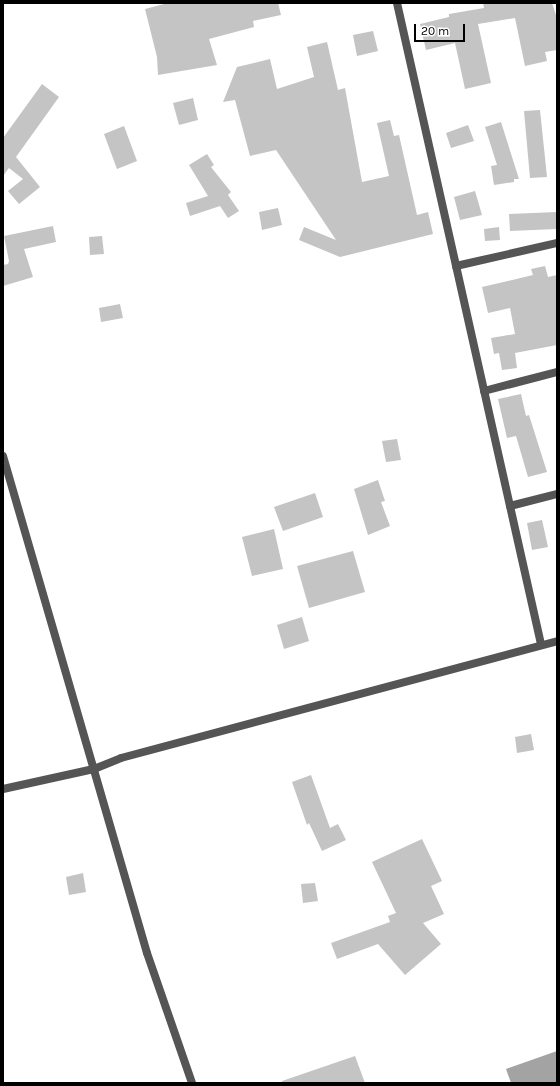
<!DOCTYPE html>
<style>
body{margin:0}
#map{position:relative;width:560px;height:1086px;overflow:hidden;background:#fff;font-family:Karla,sans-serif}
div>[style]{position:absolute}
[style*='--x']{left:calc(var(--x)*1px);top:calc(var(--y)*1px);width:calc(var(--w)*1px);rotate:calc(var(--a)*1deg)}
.water>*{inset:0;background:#a3a3a3}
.building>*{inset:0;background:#c4c4c4}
.minor>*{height:8px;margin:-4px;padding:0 4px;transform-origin:4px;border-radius:4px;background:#555}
span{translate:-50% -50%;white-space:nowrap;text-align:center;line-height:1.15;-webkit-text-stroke:3px #fff;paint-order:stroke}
.frame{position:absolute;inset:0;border:4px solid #000;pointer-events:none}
.scale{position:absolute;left:414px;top:24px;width:51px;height:18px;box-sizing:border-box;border:2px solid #000;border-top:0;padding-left:5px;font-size:12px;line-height:14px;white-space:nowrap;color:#000;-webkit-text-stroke:3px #fff;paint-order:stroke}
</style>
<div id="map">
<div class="water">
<div style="clip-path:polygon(557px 1051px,557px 1083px,511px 1083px,506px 1069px)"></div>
</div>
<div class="building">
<div style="clip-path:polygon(168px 3px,278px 3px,281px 15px,253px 21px,254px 27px,209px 39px,217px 65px,158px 75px,157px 57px,145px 9px)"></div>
<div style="clip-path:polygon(483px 3px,552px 3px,557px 18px,557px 50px,545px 52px,547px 61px,525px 66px,515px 18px,478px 24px,491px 83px,465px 89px,455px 43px,426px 50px,420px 24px,449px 17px,449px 14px,484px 8px)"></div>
<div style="clip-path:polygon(373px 31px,378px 51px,357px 56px,353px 35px)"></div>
<div style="clip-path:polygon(327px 42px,338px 90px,345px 88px,362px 182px,389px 176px,377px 123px,390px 120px,394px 136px,399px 135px,417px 215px,428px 212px,433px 234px,340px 257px,299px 240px,304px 227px,336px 240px,276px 150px,250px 156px,235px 100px,223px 102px,237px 67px,270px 59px,277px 89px,314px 77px,307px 47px)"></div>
<div style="clip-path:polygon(42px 84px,59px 97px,16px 157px,40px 187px,19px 204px,8px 191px,23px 179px,9px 168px,3px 176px,3px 138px)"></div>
<div style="clip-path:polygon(193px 98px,198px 120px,179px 125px,173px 103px)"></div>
<div style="clip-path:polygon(540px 110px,547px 177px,530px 178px,524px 111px)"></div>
<div style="clip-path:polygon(501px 122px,519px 179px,514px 179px,514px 182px,494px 185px,491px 166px,497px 165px,485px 127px)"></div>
<div style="clip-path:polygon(468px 125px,474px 141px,451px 148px,446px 133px)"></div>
<div style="clip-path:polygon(124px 126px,137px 161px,117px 169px,104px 134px)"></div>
<div style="clip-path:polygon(207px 154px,214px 165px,211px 167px,231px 192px,228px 195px,239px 211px,228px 218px,220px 206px,190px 216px,186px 203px,208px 196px,189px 165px)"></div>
<div style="clip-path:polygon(475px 191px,482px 215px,460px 220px,454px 197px)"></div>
<div style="clip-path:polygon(278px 208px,282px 225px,262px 230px,259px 212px)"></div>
<div style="clip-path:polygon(557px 212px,557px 229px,510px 231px,509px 214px)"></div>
<div style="clip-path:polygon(53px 226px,56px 242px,24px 249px,33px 277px,3px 286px,3px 265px,8px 264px,9px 261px,4px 236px)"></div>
<div style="clip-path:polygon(499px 227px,500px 240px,485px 241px,484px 229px)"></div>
<div style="clip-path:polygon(102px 236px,104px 254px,90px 255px,89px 237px)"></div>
<div style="clip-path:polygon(545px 266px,548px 277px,557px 275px,557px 345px,515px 353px,517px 368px,502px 370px,499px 353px,494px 354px,491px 338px,515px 334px,510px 308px,488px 313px,482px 287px,533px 275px,531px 269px)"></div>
<div style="clip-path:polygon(120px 304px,123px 318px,101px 322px,99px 308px)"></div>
<div style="clip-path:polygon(521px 394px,526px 416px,529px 415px,547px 472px,528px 477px,516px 436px,507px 438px,498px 399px)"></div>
<div style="clip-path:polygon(397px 439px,401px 460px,386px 462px,382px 441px)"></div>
<div style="clip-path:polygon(378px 480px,385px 501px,381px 502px,390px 526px,368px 535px,354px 489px)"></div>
<div style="clip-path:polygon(315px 493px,323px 517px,283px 531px,274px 507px)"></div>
<div style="clip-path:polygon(542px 520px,548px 547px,532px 550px,527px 523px)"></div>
<div style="clip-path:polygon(274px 529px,283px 569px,252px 576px,242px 537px)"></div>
<div style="clip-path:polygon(353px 551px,365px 592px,309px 608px,297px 566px)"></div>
<div style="clip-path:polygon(302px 617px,309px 641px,284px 649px,277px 625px)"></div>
<div style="clip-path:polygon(531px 734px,534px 750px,517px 753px,515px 737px)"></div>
<div style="clip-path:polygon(311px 775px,330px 828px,338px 824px,346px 840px,322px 851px,309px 823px,307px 825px,292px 782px)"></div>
<div style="clip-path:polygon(422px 839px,442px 881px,431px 886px,444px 914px,423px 923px,441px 944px,405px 975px,378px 944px,337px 959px,331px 943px,390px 922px,388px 916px,396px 913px,372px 862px)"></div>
<div style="clip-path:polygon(83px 873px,86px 892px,69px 895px,66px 877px)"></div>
<div style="clip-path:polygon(315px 883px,318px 901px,303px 903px,301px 884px)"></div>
<div style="clip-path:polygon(355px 1056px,365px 1083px,282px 1083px,282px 1081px)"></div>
</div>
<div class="minor">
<div style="--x:397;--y:3;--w:657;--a:77.34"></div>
<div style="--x:456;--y:266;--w:104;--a:-12.8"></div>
<div style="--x:484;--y:391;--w:75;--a:-14.6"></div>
<div style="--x:3;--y:456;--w:517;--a:73.84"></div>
<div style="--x:147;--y:953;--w:138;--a:70.9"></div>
<div style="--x:510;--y:506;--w:49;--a:-14.3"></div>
<div style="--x:3;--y:789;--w:93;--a:-12.4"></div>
<div style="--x:94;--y:769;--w:29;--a:-22"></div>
<div style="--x:121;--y:758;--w:451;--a:-15"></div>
</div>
<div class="frame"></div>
<div class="scale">20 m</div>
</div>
